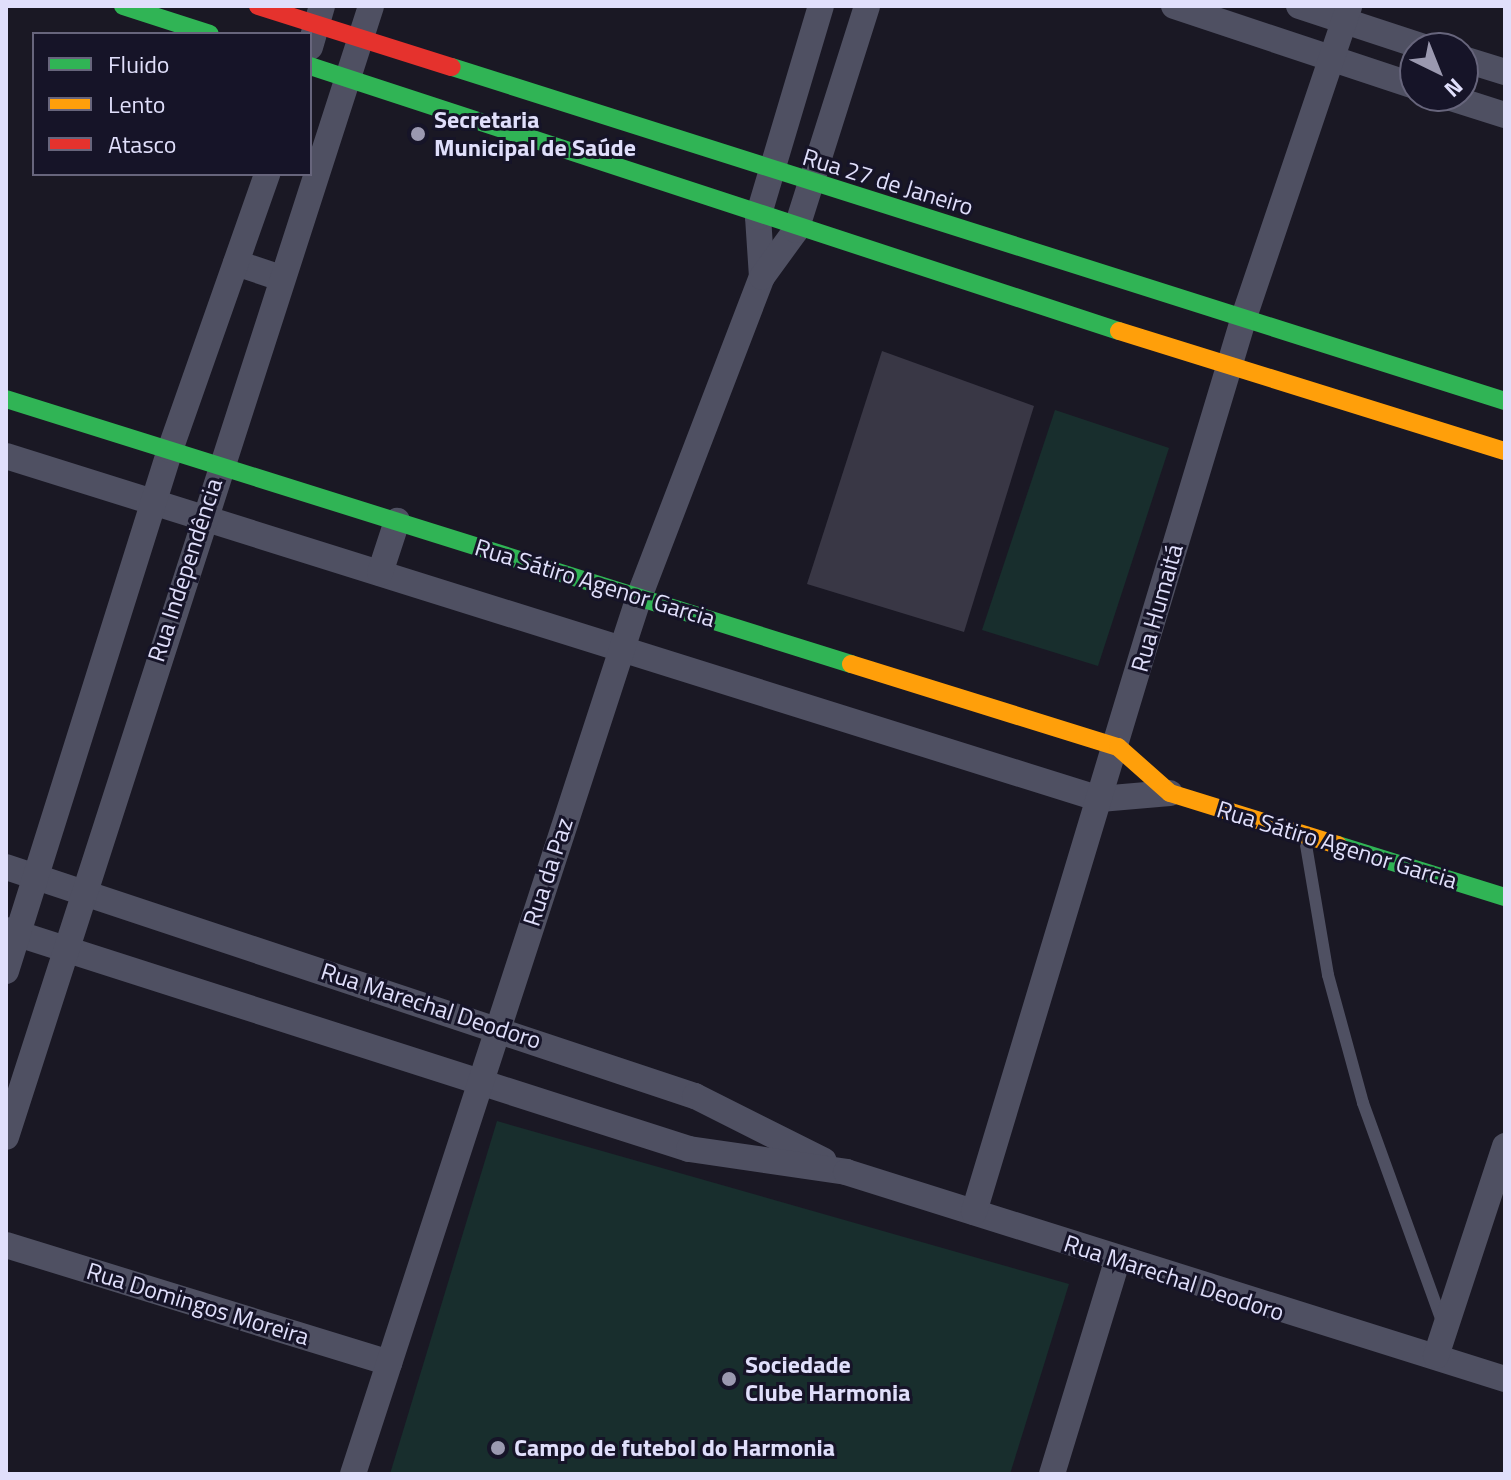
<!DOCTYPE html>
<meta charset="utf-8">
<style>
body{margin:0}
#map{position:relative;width:1511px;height:1480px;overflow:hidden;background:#1a1824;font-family:"Titillium Web",sans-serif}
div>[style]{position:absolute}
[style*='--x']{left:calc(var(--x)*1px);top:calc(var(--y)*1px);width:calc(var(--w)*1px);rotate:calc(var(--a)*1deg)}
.green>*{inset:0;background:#182e2d}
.building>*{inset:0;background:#393745}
.lane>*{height:12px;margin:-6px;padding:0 6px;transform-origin:6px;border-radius:6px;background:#4f5062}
.street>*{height:26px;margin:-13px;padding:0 13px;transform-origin:13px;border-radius:13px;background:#4f5062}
.fast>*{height:18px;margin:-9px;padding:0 9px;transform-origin:9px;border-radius:9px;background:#30b455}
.slow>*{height:18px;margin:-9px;padding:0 9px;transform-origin:9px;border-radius:9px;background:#ff9f0a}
.jam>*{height:18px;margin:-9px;padding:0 9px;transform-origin:9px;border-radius:9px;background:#e5322d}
.dots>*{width:22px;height:22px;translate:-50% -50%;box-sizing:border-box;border:4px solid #161428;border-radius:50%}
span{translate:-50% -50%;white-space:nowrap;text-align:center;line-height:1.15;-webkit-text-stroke:6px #161428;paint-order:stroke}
.poi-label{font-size:24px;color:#e0dffb;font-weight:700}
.left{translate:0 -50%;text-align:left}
.street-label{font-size:24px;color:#e0dffb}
.frame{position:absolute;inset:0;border:8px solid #e0dffb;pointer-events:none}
.legend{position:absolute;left:32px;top:32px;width:280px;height:144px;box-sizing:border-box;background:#161428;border:2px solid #67657c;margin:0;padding:10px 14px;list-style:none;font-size:24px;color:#e0dffb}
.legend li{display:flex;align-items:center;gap:16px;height:40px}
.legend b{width:40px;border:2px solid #67657c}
.north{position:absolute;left:1399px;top:32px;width:80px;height:80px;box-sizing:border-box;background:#161428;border:2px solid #67657c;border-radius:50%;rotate:137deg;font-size:22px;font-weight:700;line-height:32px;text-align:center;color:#e0dffb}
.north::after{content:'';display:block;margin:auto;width:28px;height:36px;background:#9b99b0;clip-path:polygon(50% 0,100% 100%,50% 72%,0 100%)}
</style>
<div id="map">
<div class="green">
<div style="clip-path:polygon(1055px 410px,1169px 448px,1098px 666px,982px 630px)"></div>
<div style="clip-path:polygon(497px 1121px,1069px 1284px,1010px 1474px,390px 1474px)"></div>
</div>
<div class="building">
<div style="clip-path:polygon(882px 351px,1034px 406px,964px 632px,807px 584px)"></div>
</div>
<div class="lane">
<div style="--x:1305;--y:839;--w:138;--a:80.4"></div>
<div style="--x:1328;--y:975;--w:133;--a:74.7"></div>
<div style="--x:1363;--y:1103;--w:235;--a:70.1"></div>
</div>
<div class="street">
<div style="--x:1174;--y:6;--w:254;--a:18.4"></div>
<div style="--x:1299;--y:6;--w:135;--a:18.2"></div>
<div style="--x:310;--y:47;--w:43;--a:-73.7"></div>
<div style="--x:1463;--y:59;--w:44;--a:17.2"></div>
<div style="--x:1445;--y:96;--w:63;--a:17.6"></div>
<div style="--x:236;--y:263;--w:47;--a:18.4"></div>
<div style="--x:762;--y:277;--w:60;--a:-93.8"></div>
<div style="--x:758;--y:217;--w:220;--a:-73.4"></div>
<div style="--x:6;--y:456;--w:1147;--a:17.41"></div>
<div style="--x:1100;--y:799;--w:70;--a:-4.9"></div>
<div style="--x:380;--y:573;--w:55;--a:-71.9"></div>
<div style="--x:6;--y:867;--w:726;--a:18.39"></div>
<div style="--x:695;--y:1096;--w:144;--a:26.7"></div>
<div style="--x:6;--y:930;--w:717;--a:17.78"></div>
<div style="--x:689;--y:1149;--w:159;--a:8.3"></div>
<div style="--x:846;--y:1172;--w:691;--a:17.44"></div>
<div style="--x:6;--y:971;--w:546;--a:-72.53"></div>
<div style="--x:170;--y:450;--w:293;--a:-70.6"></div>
<div style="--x:6;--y:1137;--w:1188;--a:-72.11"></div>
<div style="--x:974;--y:1212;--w:935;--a:-73.21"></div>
<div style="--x:1244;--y:317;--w:328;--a:-71.3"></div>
<div style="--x:6;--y:1245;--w:401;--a:17.1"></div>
<div style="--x:1436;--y:1356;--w:221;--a:-71.8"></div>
<div style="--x:353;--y:1474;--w:922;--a:-71.94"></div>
<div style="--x:639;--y:597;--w:343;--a:-69"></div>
<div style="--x:762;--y:277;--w:58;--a:-54.1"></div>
<div style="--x:796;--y:230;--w:235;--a:-72.4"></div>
<div style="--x:1052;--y:1474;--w:223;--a:-73"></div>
</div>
<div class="fast">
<div style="--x:123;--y:6;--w:91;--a:17.8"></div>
<div style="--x:310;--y:66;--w:851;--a:18.14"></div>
<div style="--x:452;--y:67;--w:1105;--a:17.6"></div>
<div style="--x:6;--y:399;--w:886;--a:17.41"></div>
<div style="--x:1338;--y:845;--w:175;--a:17.3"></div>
</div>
<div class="slow">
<div style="--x:1119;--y:331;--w:404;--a:17.3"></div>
<div style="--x:851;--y:664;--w:280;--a:17.3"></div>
<div style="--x:1118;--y:747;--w:69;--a:41.5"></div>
<div style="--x:1170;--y:793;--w:176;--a:17.2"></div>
</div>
<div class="jam">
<div style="--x:258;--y:6;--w:203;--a:17.5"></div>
</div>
<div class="dots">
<div style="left:418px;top:134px;background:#9b99b0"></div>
<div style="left:729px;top:1379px;background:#9b99b0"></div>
<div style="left:498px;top:1448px;background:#9b99b0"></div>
</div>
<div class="poi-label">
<span class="left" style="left:434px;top:134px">Secretaria<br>Municipal de Saúde</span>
<span class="left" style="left:745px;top:1379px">Sociedade<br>Clube Harmonia</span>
<span class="left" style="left:514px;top:1448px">Campo de futebol do Harmonia</span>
</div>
<div class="street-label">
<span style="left:888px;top:182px;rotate:17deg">Rua 27 de Janeiro</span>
<span style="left:185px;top:570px;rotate:-72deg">Rua Independência</span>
<span style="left:595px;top:583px;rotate:17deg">Rua Sátiro Agenor Garcia</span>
<span style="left:1157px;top:608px;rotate:-74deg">Rua Humaitá</span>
<span style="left:1337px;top:845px;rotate:17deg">Rua Sátiro Agenor Garcia</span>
<span style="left:548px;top:872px;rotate:-72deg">Rua da Paz</span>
<span style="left:431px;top:1006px;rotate:18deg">Rua Marechal Deodoro</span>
<span style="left:1174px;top:1278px;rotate:18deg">Rua Marechal Deodoro</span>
<span style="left:198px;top:1304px;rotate:17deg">Rua Domingos Moreira</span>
</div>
<div class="frame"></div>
<ul class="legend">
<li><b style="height:10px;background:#30b455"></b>Fluido</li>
<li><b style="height:10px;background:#ff9f0a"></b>Lento</li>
<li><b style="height:10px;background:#e5322d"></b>Atasco</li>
</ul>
<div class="north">N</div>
</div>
